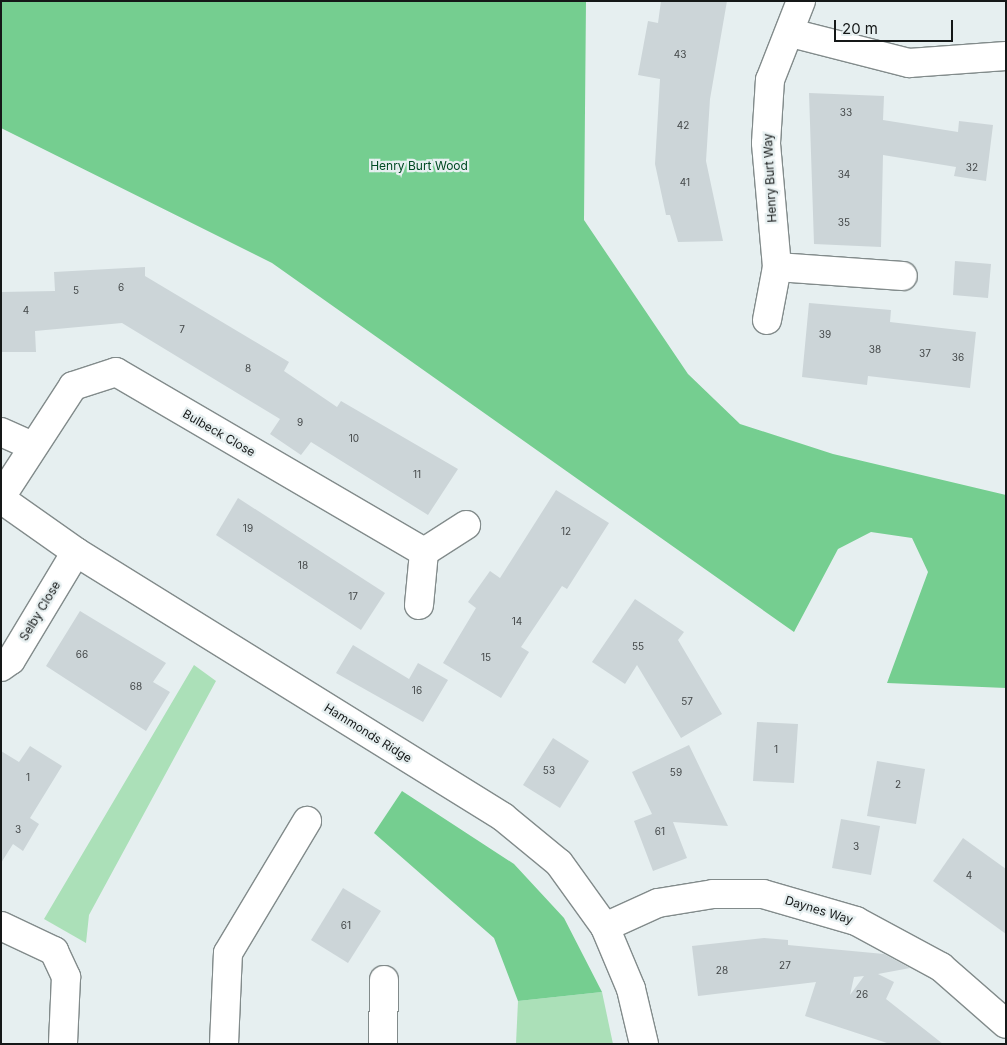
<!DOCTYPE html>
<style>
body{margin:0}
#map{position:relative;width:1007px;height:1045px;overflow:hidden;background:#e6eff0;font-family:Inter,sans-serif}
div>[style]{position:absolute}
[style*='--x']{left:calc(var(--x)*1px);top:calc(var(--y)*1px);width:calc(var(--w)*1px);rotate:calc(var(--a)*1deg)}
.green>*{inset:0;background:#abe0b8}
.forest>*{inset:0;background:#75ce90}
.building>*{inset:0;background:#ccd5d8}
.roads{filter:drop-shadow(1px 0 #828b8b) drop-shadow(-1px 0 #828b8b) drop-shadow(0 1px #828b8b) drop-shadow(0 -1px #828b8b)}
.minor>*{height:28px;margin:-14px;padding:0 14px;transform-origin:14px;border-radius:14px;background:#fff}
span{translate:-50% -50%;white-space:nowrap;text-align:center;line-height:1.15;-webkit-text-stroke:4.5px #e6eff0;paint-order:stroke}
.number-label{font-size:10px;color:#434748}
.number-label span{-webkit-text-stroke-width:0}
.park-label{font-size:12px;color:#014a23}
.street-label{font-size:12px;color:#151818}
.frame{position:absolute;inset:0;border:2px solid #151818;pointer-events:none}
.scale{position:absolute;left:834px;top:20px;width:119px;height:22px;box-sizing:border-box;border:2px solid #151818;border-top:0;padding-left:6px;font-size:15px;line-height:18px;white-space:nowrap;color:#151818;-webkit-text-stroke:4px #e6eff0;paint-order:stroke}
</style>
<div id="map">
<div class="green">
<div style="clip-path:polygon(194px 665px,216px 681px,89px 915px,86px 943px,44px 919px)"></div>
<div style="clip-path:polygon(602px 992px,613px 1044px,516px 1044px,518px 1001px)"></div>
</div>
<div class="forest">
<div style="clip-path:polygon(1px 1px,586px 1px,584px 220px,688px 374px,740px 424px,833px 454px,1006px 495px,1006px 688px,887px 683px,928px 572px,912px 538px,871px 532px,838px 549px,794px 632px,272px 263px,1px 128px)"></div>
<div style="clip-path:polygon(402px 791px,514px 864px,564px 918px,602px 992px,518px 1001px,494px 938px,374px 833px)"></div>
</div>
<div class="building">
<div style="clip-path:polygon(661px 1px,727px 1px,710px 99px,706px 161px,723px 241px,678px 242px,670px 215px,666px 215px,655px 164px,660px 79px,638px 75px,648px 21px,658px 23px)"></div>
<div style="clip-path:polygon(809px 93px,884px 96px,883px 120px,958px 132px,959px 121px,993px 125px,986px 181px,954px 176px,956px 167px,883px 155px,881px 247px,814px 244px)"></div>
<div style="clip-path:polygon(955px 261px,991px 264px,988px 298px,953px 295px)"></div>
<div style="clip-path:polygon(145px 267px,145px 276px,289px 362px,284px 371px,337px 407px,341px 401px,458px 469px,428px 515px,311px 442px,301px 455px,270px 434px,280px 419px,122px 323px,35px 331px,36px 352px,1px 352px,1px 292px,55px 291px,54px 272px)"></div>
<div style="clip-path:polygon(809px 303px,891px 310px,890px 322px,976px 332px,970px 388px,868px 376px,867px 385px,802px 377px)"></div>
<div style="clip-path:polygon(556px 490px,609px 523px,567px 589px,562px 586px,521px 647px,529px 652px,501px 698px,443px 663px,476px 608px,468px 602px,490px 571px,500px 578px)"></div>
<div style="clip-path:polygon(238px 498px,385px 593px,361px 630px,216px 535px)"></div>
<div style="clip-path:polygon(635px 599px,684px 632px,678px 640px,722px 714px,681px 738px,637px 665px,625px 684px,592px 662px)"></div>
<div style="clip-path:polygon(80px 611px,166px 663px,153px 682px,170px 692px,146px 731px,46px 666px)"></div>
<div style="clip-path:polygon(353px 645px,409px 679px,418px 663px,448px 680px,423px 722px,336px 673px)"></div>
<div style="clip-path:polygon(757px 722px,798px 724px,794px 783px,753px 781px)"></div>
<div style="clip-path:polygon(553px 738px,589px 761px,560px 808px,523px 785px)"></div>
<div style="clip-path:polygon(689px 745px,728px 826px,673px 822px,687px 858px,653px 871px,634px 821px,652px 814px,632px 772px)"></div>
<div style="clip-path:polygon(30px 746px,62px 766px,30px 818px,39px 824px,23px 851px,13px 844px,1px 863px,1px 751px,19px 762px)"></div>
<div style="clip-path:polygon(877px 761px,925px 769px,916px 824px,867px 816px)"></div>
<div style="clip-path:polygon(841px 819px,880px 826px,871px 875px,832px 868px)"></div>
<div style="clip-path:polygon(963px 838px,1006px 869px,1006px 934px,933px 881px)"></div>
<div style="clip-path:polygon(343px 888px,381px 911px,348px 963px,311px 940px)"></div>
<div style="clip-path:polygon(evenodd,764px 938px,788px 940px,788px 945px,884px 954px,910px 968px,878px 974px,894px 982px,886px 999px,943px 1044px,890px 1044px,805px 1016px,816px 982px,698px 996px,692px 946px,764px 938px,864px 976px,850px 995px,854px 977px,864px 976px)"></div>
</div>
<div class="roads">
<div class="minor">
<div style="--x:791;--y:33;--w:122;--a:14.3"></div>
<div style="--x:909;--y:63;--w:97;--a:-4.1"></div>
<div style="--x:777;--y:267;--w:124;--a:-95.1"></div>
<div style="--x:766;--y:143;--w:63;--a:-86.4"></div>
<div style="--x:770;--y:80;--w:85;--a:-68.6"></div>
<div style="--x:767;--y:320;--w:54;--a:-79.3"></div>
<div style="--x:777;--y:267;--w:126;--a:4.1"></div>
<div style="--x:1;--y:432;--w:35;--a:24"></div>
<div style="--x:1;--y:497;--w:132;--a:-57"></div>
<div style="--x:73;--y:386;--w:45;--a:-18"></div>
<div style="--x:116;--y:372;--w:357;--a:30.3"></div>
<div style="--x:1;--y:499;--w:92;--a:35.2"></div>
<div style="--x:76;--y:552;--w:503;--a:31.82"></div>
<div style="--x:503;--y:817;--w:72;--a:39.4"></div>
<div style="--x:559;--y:863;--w:79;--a:54.3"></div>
<div style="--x:605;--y:927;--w:67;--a:67.2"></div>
<div style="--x:631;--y:989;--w:57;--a:76.7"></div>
<div style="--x:419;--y:605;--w:53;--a:-84.6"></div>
<div style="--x:424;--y:552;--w:50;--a:-32.7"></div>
<div style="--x:1;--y:667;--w:12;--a:-35"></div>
<div style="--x:11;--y:660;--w:126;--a:-59"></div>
<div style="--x:1;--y:926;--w:59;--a:25.3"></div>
<div style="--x:54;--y:951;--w:29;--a:65"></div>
<div style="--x:66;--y:977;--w:67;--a:92.6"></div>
<div style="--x:605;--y:927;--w:58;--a:-24.4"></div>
<div style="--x:658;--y:903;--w:56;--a:-9.3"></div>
<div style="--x:713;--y:894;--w:50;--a:0"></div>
<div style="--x:763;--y:894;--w:97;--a:16.2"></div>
<div style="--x:856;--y:921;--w:97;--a:28.4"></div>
<div style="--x:941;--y:967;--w:86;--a:41.2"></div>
<div style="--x:224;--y:1044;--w:91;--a:-87.5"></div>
<div style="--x:228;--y:953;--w:154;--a:-59.1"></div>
<div style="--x:383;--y:1044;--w:64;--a:-89.1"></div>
</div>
</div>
<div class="number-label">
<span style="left:680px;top:55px">43</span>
<span style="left:846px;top:113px">33</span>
<span style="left:683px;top:126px">42</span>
<span style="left:972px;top:168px">32</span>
<span style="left:844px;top:175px">34</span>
<span style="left:685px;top:183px">41</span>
<span style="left:844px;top:223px">35</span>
<span style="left:121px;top:288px">6</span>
<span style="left:76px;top:291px">5</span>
<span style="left:26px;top:311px">4</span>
<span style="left:182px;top:330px">7</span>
<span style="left:825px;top:335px">39</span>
<span style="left:875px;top:350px">38</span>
<span style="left:925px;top:354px">37</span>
<span style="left:958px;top:358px">36</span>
<span style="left:248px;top:369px">8</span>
<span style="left:300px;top:423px">9</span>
<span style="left:354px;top:439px">10</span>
<span style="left:417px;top:475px">11</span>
<span style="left:248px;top:529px">19</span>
<span style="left:566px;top:532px">12</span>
<span style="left:303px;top:566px">18</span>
<span style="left:353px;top:597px">17</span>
<span style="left:517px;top:622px">14</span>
<span style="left:638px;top:647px">55</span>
<span style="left:82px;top:655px">66</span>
<span style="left:486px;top:658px">15</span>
<span style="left:136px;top:687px">68</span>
<span style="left:417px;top:691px">16</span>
<span style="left:687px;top:702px">57</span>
<span style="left:776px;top:750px">1</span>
<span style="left:549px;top:771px">53</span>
<span style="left:676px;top:773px">59</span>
<span style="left:28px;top:778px">1</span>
<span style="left:898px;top:785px">2</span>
<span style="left:18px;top:830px">3</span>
<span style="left:660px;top:832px">61</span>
<span style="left:856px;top:847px">3</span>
<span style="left:969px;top:876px">4</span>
<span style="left:346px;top:926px">61</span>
<span style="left:785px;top:966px">27</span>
<span style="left:722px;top:971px">28</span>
<span style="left:862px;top:995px">26</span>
</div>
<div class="park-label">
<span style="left:419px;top:166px">Henry Burt Wood</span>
</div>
<div class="street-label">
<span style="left:770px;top:178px;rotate:-93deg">Henry Burt Way</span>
<span style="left:219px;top:433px;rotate:30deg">Bulbeck Close</span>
<span style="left:40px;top:611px;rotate:-59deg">Selby Close</span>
<span style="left:368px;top:733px;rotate:32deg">Hammonds Ridge</span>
<span style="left:819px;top:910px;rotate:17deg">Daynes Way</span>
</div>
<div class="frame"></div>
<div class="scale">20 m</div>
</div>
